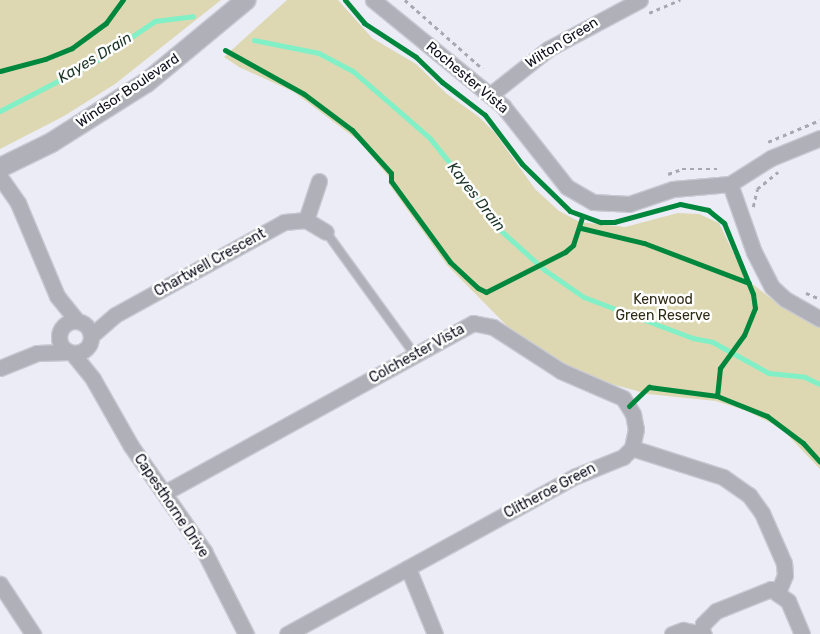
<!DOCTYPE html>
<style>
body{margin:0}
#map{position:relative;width:820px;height:634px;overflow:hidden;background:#ebecf6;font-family:Rubik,sans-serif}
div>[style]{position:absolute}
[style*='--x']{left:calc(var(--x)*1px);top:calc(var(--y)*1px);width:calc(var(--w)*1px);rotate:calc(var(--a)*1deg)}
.green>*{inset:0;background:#ddd8b1}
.stream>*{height:4.5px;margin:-2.25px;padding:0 2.25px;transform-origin:2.25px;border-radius:2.25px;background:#82f0c6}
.path>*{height:2.5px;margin-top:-1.25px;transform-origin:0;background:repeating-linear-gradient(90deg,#a8a9b0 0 4px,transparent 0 8px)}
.roads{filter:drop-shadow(1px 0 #c8c9d2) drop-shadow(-1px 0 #c8c9d2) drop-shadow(0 1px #c8c9d2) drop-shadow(0 -1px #c8c9d2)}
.service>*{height:8px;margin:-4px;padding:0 4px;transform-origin:4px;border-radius:4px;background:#b0b0b8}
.minor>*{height:15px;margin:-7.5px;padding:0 7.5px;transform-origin:7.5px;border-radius:7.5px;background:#b0b0b8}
.minor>.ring{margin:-7.5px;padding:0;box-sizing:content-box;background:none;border:15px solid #b0b0b8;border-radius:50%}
.tertiary>*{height:19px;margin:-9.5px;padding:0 9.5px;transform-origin:9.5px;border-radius:9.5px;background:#b0b0b8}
.cycleway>*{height:5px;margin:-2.5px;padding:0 2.5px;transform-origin:2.5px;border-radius:2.5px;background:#00873e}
span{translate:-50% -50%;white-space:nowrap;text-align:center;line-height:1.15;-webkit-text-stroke:5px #fff;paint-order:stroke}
.street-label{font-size:14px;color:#0d0d1c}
.park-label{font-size:14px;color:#2e2b14}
.water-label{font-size:15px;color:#1d3529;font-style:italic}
</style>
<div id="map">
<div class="green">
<div style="clip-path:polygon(0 0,221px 0,115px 84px,64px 116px,0 149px)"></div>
<div style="clip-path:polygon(287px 0,338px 0,372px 38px,416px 64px,447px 94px,479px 117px,495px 133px,535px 189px,559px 211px,580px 222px,625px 227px,678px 213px,699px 214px,719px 223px,746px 279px,782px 307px,820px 325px,820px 469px,781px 428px,747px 411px,716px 401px,648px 394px,597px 380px,569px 367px,517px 336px,447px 265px,389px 184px,389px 177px,359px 141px,294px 92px,239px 67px,224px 57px)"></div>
</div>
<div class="stream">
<div style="--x:254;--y:40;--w:66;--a:11.3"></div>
<div style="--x:319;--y:53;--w:38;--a:28"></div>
<div style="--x:353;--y:71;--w:102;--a:41"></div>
<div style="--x:430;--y:138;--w:78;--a:51.2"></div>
<div style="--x:479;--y:199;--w:31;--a:58"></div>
<div style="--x:495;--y:225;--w:67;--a:42"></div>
<div style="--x:545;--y:270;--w:47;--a:34.7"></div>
<div style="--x:584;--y:297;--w:116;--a:20.6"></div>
<div style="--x:693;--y:338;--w:20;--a:11"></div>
<div style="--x:713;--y:342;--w:64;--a:29"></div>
<div style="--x:769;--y:373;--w:36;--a:6"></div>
<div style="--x:805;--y:377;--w:17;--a:25"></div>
<div style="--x:0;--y:111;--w:105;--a:-27.3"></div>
<div style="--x:93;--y:63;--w:75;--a:-34.1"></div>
<div style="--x:155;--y:21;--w:38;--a:-7"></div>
</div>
<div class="path">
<div style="--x:405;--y:0;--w:104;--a:41.5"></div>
<div style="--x:649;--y:13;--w:34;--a:-23"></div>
<div style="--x:768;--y:142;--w:56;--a:-22.9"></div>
<div style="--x:668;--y:174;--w:15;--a:-20"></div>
<div style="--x:682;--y:169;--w:35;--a:0"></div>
<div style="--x:753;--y:207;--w:18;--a:-77"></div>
<div style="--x:757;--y:189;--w:27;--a:-39"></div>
<div style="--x:806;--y:293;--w:15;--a:23"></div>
</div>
<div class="roads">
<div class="service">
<div style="--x:326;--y:232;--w:152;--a:54.1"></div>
</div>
<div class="minor">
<div style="--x:373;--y:0;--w:168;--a:39.2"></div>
<div style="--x:503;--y:106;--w:103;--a:51.7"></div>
<div style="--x:567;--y:187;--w:30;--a:30"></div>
<div style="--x:593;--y:202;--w:36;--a:3"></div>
<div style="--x:629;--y:204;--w:46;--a:-18.8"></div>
<div style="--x:673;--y:189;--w:57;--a:-5"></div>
<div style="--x:730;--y:184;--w:49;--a:-32.4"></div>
<div style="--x:771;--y:158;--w:53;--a:-22.2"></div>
<div style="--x:490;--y:95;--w:74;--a:-38.4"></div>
<div style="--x:548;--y:49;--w:104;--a:-28"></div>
<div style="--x:0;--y:177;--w:32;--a:55"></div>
<div style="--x:18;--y:203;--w:101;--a:67.2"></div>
<div style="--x:57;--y:296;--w:32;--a:51"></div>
<div style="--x:730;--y:184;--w:72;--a:70.6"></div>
<div style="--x:754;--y:252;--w:39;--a:63"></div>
<div style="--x:772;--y:287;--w:18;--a:43"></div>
<div style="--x:785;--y:299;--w:40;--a:29.7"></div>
<div style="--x:306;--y:220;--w:41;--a:-71.6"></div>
<div class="ring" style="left:59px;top:321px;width:17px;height:17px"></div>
<div style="--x:92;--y:335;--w:30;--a:-41"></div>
<div style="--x:115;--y:315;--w:193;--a:-28.8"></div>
<div style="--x:284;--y:222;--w:22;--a:-5"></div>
<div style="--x:306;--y:220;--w:23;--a:31"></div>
<div style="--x:73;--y:354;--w:32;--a:51"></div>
<div style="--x:93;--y:379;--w:77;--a:60.4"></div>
<div style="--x:131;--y:446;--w:128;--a:55.2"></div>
<div style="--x:204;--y:551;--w:93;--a:63.2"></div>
<div style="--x:0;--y:368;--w:40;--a:-22"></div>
<div style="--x:37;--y:353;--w:32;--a:-2"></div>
<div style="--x:164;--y:493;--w:353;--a:-28.8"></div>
<div style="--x:473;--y:323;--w:20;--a:11"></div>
<div style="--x:493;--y:327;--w:81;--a:32.9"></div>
<div style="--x:561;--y:371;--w:68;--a:23.5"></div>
<div style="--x:623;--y:398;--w:19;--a:58"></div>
<div style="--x:633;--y:414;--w:15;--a:79"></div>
<div style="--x:636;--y:429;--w:19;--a:102"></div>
<div style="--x:408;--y:568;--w:71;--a:67.8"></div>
<div style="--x:0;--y:584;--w:60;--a:56.6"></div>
<div style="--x:287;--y:634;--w:329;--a:-28.7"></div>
<div style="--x:576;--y:476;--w:51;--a:-22"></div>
<div style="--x:623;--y:457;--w:13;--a:-45"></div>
<div style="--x:632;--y:448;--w:96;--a:17.7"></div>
<div style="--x:723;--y:477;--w:32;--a:35"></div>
<div style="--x:749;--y:495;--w:22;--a:54"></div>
<div style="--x:762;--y:513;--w:55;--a:66.3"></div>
<div style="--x:784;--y:563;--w:12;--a:85"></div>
<div style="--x:785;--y:575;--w:18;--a:112"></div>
<div style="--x:672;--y:634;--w:12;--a:-20"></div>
<div style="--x:683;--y:630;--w:21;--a:11"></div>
<div style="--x:701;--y:634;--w:10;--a:-79"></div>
<div style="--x:703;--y:624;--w:18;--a:-45"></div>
<div style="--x:716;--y:611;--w:59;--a:-21.8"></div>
<div style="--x:771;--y:589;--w:21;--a:35"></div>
<div style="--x:788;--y:601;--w:36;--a:67"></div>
</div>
<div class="tertiary">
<div style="--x:0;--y:167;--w:57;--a:-26.1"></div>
<div style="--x:51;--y:142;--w:112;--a:-32.3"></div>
<div style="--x:146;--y:82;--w:129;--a:-39.6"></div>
</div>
</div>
<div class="cycleway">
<div style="--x:345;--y:0;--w:30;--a:50"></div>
<div style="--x:364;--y:23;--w:62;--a:33.2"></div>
<div style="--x:416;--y:57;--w:36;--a:44"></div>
<div style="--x:442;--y:82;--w:54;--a:37.5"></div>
<div style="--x:485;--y:115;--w:61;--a:52.9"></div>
<div style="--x:522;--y:164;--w:67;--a:44.4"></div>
<div style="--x:570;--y:211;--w:33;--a:20"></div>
<div style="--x:601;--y:222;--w:13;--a:0"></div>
<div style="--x:614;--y:222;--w:68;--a:-15.3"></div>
<div style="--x:680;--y:204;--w:29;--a:12"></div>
<div style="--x:708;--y:210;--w:21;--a:39"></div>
<div style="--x:724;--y:223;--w:77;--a:67.8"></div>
<div style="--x:753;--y:294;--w:14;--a:82"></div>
<div style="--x:755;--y:308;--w:29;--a:112"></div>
<div style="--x:744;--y:335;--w:41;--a:126"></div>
<div style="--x:720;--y:368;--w:28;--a:96"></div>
<div style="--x:225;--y:50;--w:90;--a:29.1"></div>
<div style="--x:304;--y:94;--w:60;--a:36.9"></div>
<div style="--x:352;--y:130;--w:58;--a:47.8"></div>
<div style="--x:391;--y:173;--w:8;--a:90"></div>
<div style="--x:391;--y:181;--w:100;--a:53.9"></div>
<div style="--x:450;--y:262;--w:38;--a:43"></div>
<div style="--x:478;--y:288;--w:9;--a:27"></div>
<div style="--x:486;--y:292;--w:89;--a:-26.9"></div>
<div style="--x:565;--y:252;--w:11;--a:-41"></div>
<div style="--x:573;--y:245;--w:29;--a:-72"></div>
<div style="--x:0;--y:71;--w:47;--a:-14.9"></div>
<div style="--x:45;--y:59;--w:29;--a:-22"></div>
<div style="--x:72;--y:48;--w:42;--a:-36.3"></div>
<div style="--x:106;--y:23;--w:29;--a:-54"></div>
<div style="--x:581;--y:228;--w:65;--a:13.4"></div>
<div style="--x:644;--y:243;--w:112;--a:20.9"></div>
<div style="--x:629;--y:406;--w:28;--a:-44"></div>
<div style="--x:649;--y:387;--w:69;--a:7.5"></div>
<div style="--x:717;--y:396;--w:54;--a:21.8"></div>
<div style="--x:767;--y:416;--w:45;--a:36.9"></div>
<div style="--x:803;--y:443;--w:25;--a:48"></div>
</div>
<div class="street-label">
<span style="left:562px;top:43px;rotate:-32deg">Wilton Green</span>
<span style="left:467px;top:78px;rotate:40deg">Rochester Vista</span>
<span style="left:128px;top:91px;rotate:-34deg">Windsor Boulevard</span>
<span style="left:210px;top:263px;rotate:-29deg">Chartwell Crescent</span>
<span style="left:417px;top:354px;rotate:-29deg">Colchester Vista</span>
<span style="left:550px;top:491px;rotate:-28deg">Clitheroe Green</span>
<span style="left:171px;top:506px;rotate:56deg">Capesthorne Drive</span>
</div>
<div class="park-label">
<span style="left:663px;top:308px">Kenwood<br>Green Reserve</span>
</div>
<div class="water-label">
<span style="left:95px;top:58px;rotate:-31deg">Kayes Drain</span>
<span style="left:476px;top:197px;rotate:52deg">Kayes Drain</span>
</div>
</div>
